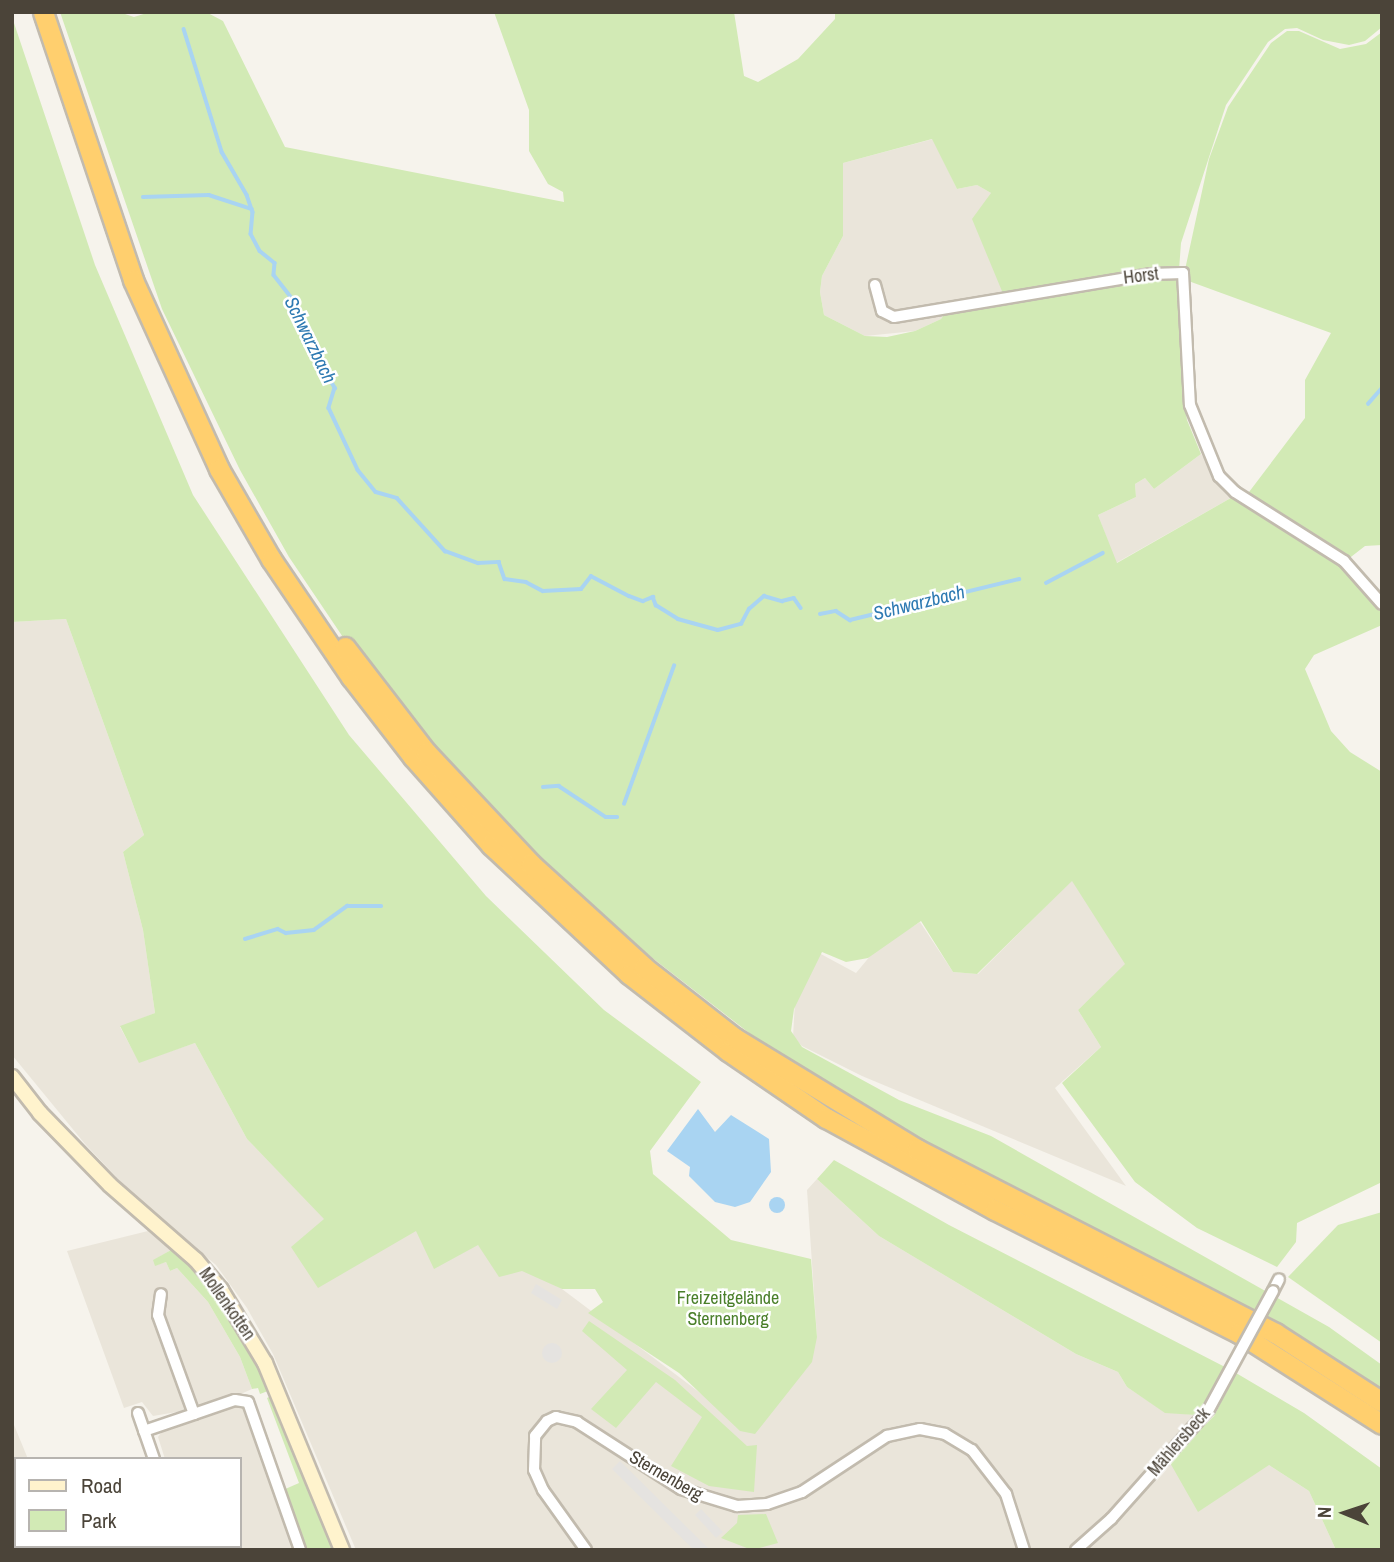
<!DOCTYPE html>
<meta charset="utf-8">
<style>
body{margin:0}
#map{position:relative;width:1394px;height:1562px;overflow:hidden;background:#f6f3ec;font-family:"Archivo Narrow",sans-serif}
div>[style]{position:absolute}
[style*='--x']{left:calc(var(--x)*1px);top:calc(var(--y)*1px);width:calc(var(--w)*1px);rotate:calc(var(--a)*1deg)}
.residential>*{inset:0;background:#eae5da}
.green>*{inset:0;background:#d2eab5}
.parking>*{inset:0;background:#e5e3e0}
.round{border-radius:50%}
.water>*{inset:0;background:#a9d4f2}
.stream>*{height:3.5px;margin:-1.75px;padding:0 1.75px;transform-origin:1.75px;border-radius:1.75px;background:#a9d4f2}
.roads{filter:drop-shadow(2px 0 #c2bbae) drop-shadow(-2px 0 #c2bbae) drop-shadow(0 2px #c2bbae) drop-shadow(0 -2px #c2bbae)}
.minor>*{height:10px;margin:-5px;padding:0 5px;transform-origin:5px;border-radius:5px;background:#fff}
.secondary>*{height:14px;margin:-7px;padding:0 7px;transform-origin:7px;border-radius:7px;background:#fff3cd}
.motorway>*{height:19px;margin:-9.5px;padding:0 9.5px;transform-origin:9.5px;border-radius:9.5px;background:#ffcf6e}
.bridges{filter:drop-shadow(2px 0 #c2bbae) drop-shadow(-2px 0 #c2bbae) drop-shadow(0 2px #c2bbae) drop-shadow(0 -2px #c2bbae)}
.minor-bridge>*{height:10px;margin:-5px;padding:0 5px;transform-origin:5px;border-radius:5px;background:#fff}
span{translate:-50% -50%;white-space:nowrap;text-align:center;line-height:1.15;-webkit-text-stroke:5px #fff;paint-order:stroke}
.street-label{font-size:18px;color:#4b4439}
.park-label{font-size:18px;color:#4a7f2a}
.water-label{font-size:19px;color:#2e7ab2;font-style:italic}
.frame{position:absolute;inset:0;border:14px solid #4b4439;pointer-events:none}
.legend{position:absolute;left:14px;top:1457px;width:228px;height:91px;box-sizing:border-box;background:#fff;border:2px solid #b7b4b0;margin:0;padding:9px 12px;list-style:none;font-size:21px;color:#4b4439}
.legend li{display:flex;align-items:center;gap:14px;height:35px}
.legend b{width:35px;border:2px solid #b7b4b0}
.north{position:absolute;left:1310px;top:1478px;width:70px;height:70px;-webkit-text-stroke:5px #fff;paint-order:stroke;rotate:272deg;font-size:19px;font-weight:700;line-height:28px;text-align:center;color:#4b4439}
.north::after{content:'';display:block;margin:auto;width:24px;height:32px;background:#4b4439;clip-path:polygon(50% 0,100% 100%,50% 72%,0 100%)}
</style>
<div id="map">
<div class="residential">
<div style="clip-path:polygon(933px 139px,957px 189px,977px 185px,991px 193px,987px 204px,1004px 296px,953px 303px,941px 319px,915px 331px,865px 336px,824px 315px,820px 292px,822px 276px,843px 236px,843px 163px)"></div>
<div style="clip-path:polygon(1201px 454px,1218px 480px,1236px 495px,1116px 563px,1098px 515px,1136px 497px,1135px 484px,1145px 478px,1154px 489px)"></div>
<div style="clip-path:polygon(66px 619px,144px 835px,123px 852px,143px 930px,155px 1013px,120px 1027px,139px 1062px,195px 1043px,247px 1139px,325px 1219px,417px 1231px,478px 1245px,562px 1289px,703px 1395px,817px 1337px,807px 1190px,817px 1179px,879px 1236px,1076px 1354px,1118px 1372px,1127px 1387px,1165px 1412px,1195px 1415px,1205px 1427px,1169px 1461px,1269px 1465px,1309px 1491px,1336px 1550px,356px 1550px,273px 1354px,247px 1308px,216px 1265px,138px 1200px,85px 1144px,12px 1055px,12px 622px)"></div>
<div style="clip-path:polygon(1072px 880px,1126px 964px,1078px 1010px,1101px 1047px,1055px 1088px,1126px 1186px,862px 1076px,802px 1046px,793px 1037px,795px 1001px,819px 953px,856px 973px,876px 949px,920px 922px,953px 972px,978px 974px)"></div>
<div style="clip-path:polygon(148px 1231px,171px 1250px,154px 1260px,156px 1265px,166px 1262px,170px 1271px,177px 1268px,208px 1302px,240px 1357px,252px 1389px,234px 1397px,246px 1406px,297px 1550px,198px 1550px,197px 1546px,240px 1546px,240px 1459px,165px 1459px,158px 1437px,163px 1430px,180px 1422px,177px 1412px,153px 1416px,142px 1402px,124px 1408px,67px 1251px)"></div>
<div style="clip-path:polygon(12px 1420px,28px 1459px,16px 1459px,16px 1546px,64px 1550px,12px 1550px)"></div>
</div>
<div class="green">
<div style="clip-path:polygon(60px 12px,119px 12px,134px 17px,150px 12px,206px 12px,223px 21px,285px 147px,564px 202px,563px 192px,548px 184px,529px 151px,529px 110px,494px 12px,734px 12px,744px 76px,758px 82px,798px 59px,835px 19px,835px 12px,1382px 12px,1382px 27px,1365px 41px,1349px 45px,1323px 40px,1297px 28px,1285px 29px,1268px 42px,1226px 105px,1181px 243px,1179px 270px,1004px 296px,972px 219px,991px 193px,977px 185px,957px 189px,932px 139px,843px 163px,843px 236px,822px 276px,820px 292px,824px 315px,865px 336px,887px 337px,915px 331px,941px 319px,949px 308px,1178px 274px,1183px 392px,1187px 420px,1201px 454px,1154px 489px,1145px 478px,1135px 484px,1136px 497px,1098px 515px,1117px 563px,1236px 495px,1347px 566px,1382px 611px,1382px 625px,1314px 655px,1305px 669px,1331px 731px,1350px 752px,1382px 772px,1382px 1182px,1297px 1223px,1296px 1242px,1277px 1267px,1197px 1228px,1135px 1182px,1062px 1083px,1101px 1047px,1078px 1010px,1125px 964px,1072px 881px,977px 974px,953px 972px,921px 921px,868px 958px,846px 962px,822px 952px,794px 1009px,791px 1031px,802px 1047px,899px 1100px,991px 1136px,1329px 1327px,1382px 1365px,1382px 1396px,875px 1119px,793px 1067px,570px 894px,490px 813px,359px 661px,289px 557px,240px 470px,162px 309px)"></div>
<div style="clip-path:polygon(12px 17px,95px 265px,193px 495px,349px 735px,486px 896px,604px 1010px,701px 1082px,650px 1151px,653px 1174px,731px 1240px,811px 1259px,817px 1337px,812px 1362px,755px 1434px,740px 1431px,679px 1373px,588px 1313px,603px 1302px,595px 1289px,562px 1289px,522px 1271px,499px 1277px,478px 1245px,434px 1269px,416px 1231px,318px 1288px,291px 1247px,324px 1219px,247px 1139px,195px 1043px,139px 1063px,120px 1026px,155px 1013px,143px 930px,123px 852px,144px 835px,66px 619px,12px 622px)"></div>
<div style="clip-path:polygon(1287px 31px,1299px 31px,1340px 49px,1366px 44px,1382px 32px,1382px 545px,1365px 546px,1347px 560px,1246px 496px,1305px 418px,1305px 380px,1331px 333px,1183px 279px,1209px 159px,1228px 107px,1271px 43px)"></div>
<div style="clip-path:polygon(834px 1160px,949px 1225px,1225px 1367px,1203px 1406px,1195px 1415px,1165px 1413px,1127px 1387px,1118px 1372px,1076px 1354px,879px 1236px,817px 1179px)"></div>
<div style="clip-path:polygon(1382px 1212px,1382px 1343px,1288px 1277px,1338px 1225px)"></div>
<div style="clip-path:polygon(171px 1250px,193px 1269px,219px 1302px,255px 1359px,268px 1391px,260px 1394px,258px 1388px,252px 1389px,240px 1357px,208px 1302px,177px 1268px,170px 1271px,166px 1262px,155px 1266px,153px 1260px)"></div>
<div style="clip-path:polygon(589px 1321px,675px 1380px,747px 1446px,757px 1445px,754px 1492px,709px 1486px,671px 1466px,702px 1417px,656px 1382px,616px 1428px,591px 1409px,627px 1370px,582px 1331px)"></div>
<div style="clip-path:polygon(1236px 1373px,1304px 1413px,1382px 1469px,1382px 1550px,1336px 1550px,1309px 1491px,1269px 1465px,1198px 1512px,1169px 1461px,1214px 1416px)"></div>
<div style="clip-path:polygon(271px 1396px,309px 1488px,332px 1550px,303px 1550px,283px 1490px,299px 1483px,267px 1398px)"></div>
<div style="clip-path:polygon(766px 1514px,778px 1543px,752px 1550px,721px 1538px,737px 1523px,738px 1515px)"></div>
</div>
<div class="parking">
<div style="clip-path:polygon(536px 1284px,562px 1300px,557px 1309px,531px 1293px)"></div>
<div class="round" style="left:542px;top:1343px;width:20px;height:20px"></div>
<div style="clip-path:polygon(620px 1461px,708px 1548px,707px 1550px,694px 1550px,612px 1469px)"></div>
<div style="clip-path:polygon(701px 1509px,723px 1532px,716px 1538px,695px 1515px)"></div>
</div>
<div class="water">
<div style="clip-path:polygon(698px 1109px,715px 1132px,731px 1115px,769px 1139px,771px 1172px,750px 1202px,735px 1207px,715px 1202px,689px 1176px,690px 1167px,667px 1151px)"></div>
<div class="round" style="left:769px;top:1197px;width:16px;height:16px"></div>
</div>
<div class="stream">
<div style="--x:184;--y:29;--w:129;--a:72.8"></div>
<div style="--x:222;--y:152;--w:50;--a:59.8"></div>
<div style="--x:247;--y:195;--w:18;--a:71"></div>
<div style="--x:253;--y:212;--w:22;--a:95"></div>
<div style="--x:251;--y:234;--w:19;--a:62"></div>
<div style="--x:260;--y:251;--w:19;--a:39"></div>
<div style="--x:275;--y:263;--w:12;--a:95"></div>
<div style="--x:274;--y:275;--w:36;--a:52"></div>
<div style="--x:296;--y:303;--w:26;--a:74"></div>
<div style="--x:303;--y:328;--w:19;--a:51"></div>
<div style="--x:315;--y:343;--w:19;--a:78"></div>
<div style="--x:319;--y:362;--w:31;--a:58"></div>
<div style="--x:335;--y:388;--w:21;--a:107"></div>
<div style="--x:329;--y:408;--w:68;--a:64.9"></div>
<div style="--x:358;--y:470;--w:28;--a:51"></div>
<div style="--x:376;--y:492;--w:22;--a:16"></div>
<div style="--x:397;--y:498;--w:72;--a:47.8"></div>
<div style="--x:445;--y:551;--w:35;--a:20"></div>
<div style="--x:478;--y:563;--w:21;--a:-3"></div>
<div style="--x:499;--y:562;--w:18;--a:71"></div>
<div style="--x:505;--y:579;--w:21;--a:8"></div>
<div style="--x:526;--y:582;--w:19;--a:28"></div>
<div style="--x:543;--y:591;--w:38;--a:-3"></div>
<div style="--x:581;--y:589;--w:16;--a:-52"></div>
<div style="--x:591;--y:576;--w:43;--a:27.8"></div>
<div style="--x:629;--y:596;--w:15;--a:20"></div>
<div style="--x:643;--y:601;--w:11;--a:-22"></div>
<div style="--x:653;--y:597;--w:9;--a:69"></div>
<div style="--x:656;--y:605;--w:26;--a:32"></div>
<div style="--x:678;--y:619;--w:41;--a:15.4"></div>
<div style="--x:718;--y:630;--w:24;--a:-15"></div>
<div style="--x:741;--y:624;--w:17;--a:-62"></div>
<div style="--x:749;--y:609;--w:20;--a:-41"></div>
<div style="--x:764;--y:596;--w:19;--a:16"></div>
<div style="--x:782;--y:601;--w:12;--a:-14"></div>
<div style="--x:794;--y:598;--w:12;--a:55"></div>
<div style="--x:143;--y:197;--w:66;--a:-1.7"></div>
<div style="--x:209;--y:195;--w:45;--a:18"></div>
<div style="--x:1368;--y:404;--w:21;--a:-49"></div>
<div style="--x:1046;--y:583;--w:64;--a:-27.8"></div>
<div style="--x:820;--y:614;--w:16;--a:-11"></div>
<div style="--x:836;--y:611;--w:17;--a:33"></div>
<div style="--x:850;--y:620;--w:174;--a:-13.6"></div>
<div style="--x:543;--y:787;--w:16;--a:-4"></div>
<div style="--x:559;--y:786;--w:56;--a:33.4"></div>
<div style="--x:606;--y:817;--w:11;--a:0"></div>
<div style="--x:624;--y:804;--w:147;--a:-70.1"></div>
<div style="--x:245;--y:939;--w:34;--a:-17"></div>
<div style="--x:278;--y:929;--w:9;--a:27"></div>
<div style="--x:286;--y:933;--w:28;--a:-6"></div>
<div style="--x:314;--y:930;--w:41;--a:-36"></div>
<div style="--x:347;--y:906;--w:34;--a:0"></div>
</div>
<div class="roads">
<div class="minor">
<div style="--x:875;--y:285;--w:27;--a:75"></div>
<div style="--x:882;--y:311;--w:13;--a:27"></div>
<div style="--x:894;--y:317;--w:261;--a:-9.5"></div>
<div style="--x:1151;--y:274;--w:32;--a:-2"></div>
<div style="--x:1183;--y:273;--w:132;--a:87"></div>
<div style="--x:1190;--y:405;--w:77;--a:67.8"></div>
<div style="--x:1219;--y:476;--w:23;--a:45"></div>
<div style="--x:1235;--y:492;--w:129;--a:32.3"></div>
<div style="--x:1344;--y:561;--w:57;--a:48.5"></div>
<div style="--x:1273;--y:1291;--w:13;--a:-63"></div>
<div style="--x:138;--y:1413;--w:49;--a:70.8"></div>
<div style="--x:194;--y:1414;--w:43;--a:-18.9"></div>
<div style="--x:235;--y:1400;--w:13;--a:9"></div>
<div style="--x:248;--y:1402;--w:157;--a:70.6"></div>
<div style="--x:144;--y:1431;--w:53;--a:-18.8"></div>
<div style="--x:194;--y:1414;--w:105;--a:-110"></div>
<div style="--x:158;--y:1315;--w:21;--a:-82"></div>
<div style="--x:185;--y:1546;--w:4;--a:76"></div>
<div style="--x:586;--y:1550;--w:74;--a:-125.6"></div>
<div style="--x:543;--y:1490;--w:22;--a:-114"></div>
<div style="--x:534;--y:1470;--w:34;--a:-88"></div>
<div style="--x:535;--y:1436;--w:19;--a:-51"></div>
<div style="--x:547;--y:1421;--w:10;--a:-24"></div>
<div style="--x:556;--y:1417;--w:22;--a:13"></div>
<div style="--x:577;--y:1422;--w:124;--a:32.8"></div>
<div style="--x:681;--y:1489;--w:59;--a:16.9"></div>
<div style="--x:737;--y:1506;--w:30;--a:-4"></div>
<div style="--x:767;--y:1504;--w:37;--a:-19"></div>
<div style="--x:802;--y:1492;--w:102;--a:-33.4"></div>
<div style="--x:887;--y:1436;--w:34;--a:-12"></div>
<div style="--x:920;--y:1429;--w:25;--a:11"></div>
<div style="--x:945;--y:1434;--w:31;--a:31"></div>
<div style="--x:972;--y:1450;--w:56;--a:52.3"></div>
<div style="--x:1006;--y:1494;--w:59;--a:72.2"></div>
<div style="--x:1076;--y:1550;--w:47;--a:-41.5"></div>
<div style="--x:1111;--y:1519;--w:147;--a:-48.3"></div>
</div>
<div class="secondary">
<div style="--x:12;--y:1077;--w:46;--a:52.1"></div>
<div style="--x:40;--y:1113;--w:100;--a:45.8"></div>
<div style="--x:110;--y:1185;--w:114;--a:41.1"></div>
<div style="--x:196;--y:1260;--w:39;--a:50"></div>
<div style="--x:221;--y:1290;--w:85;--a:58.9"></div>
<div style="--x:265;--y:1363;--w:202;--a:67.6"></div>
</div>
<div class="motorway">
<div style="--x:43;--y:12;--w:283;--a:71.4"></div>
<div style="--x:133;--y:280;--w:208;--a:65.5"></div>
<div style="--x:219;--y:469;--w:104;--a:60"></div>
<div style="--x:271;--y:559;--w:143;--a:55.9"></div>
<div style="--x:351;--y:677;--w:101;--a:52.2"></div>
<div style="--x:413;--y:757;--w:118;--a:48.4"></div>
<div style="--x:491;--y:845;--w:189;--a:43.1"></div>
<div style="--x:629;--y:974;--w:125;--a:37.9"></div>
<div style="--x:728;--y:1051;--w:119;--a:34.4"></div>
<div style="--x:826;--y:1118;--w:192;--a:28.6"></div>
<div style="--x:995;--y:1210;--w:273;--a:26.8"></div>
<div style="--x:1239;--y:1333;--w:169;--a:32.5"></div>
<div style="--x:345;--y:647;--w:133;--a:52.4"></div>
<div style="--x:426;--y:752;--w:154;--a:46.8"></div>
<div style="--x:531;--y:864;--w:153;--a:42.3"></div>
<div style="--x:644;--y:967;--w:115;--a:38"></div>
<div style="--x:735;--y:1038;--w:213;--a:31.4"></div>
<div style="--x:917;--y:1149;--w:403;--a:27.2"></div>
<div style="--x:1275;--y:1333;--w:127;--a:32.8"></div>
</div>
</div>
<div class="bridges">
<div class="minor-bridge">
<div style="--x:1209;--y:1409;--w:134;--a:-61.5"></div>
</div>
</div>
<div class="street-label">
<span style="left:1141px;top:276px;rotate:-7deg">Horst</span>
<span style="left:227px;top:1304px;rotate:55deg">Mollenkotten</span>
<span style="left:1179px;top:1442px;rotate:-49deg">Mählersbeck</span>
<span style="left:666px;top:1476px;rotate:30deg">Sternenberg</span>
</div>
<div class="park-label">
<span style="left:728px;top:1309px">Freizeitgelände<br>Sternenberg</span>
</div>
<div class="water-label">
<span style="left:310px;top:340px;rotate:64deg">Schwarzbach</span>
<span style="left:919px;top:603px;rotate:-14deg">Schwarzbach</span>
</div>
<div class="frame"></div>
<ul class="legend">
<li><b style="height:9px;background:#fff3cd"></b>Road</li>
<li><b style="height:19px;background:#d2eab5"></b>Park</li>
</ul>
<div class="north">N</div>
</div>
